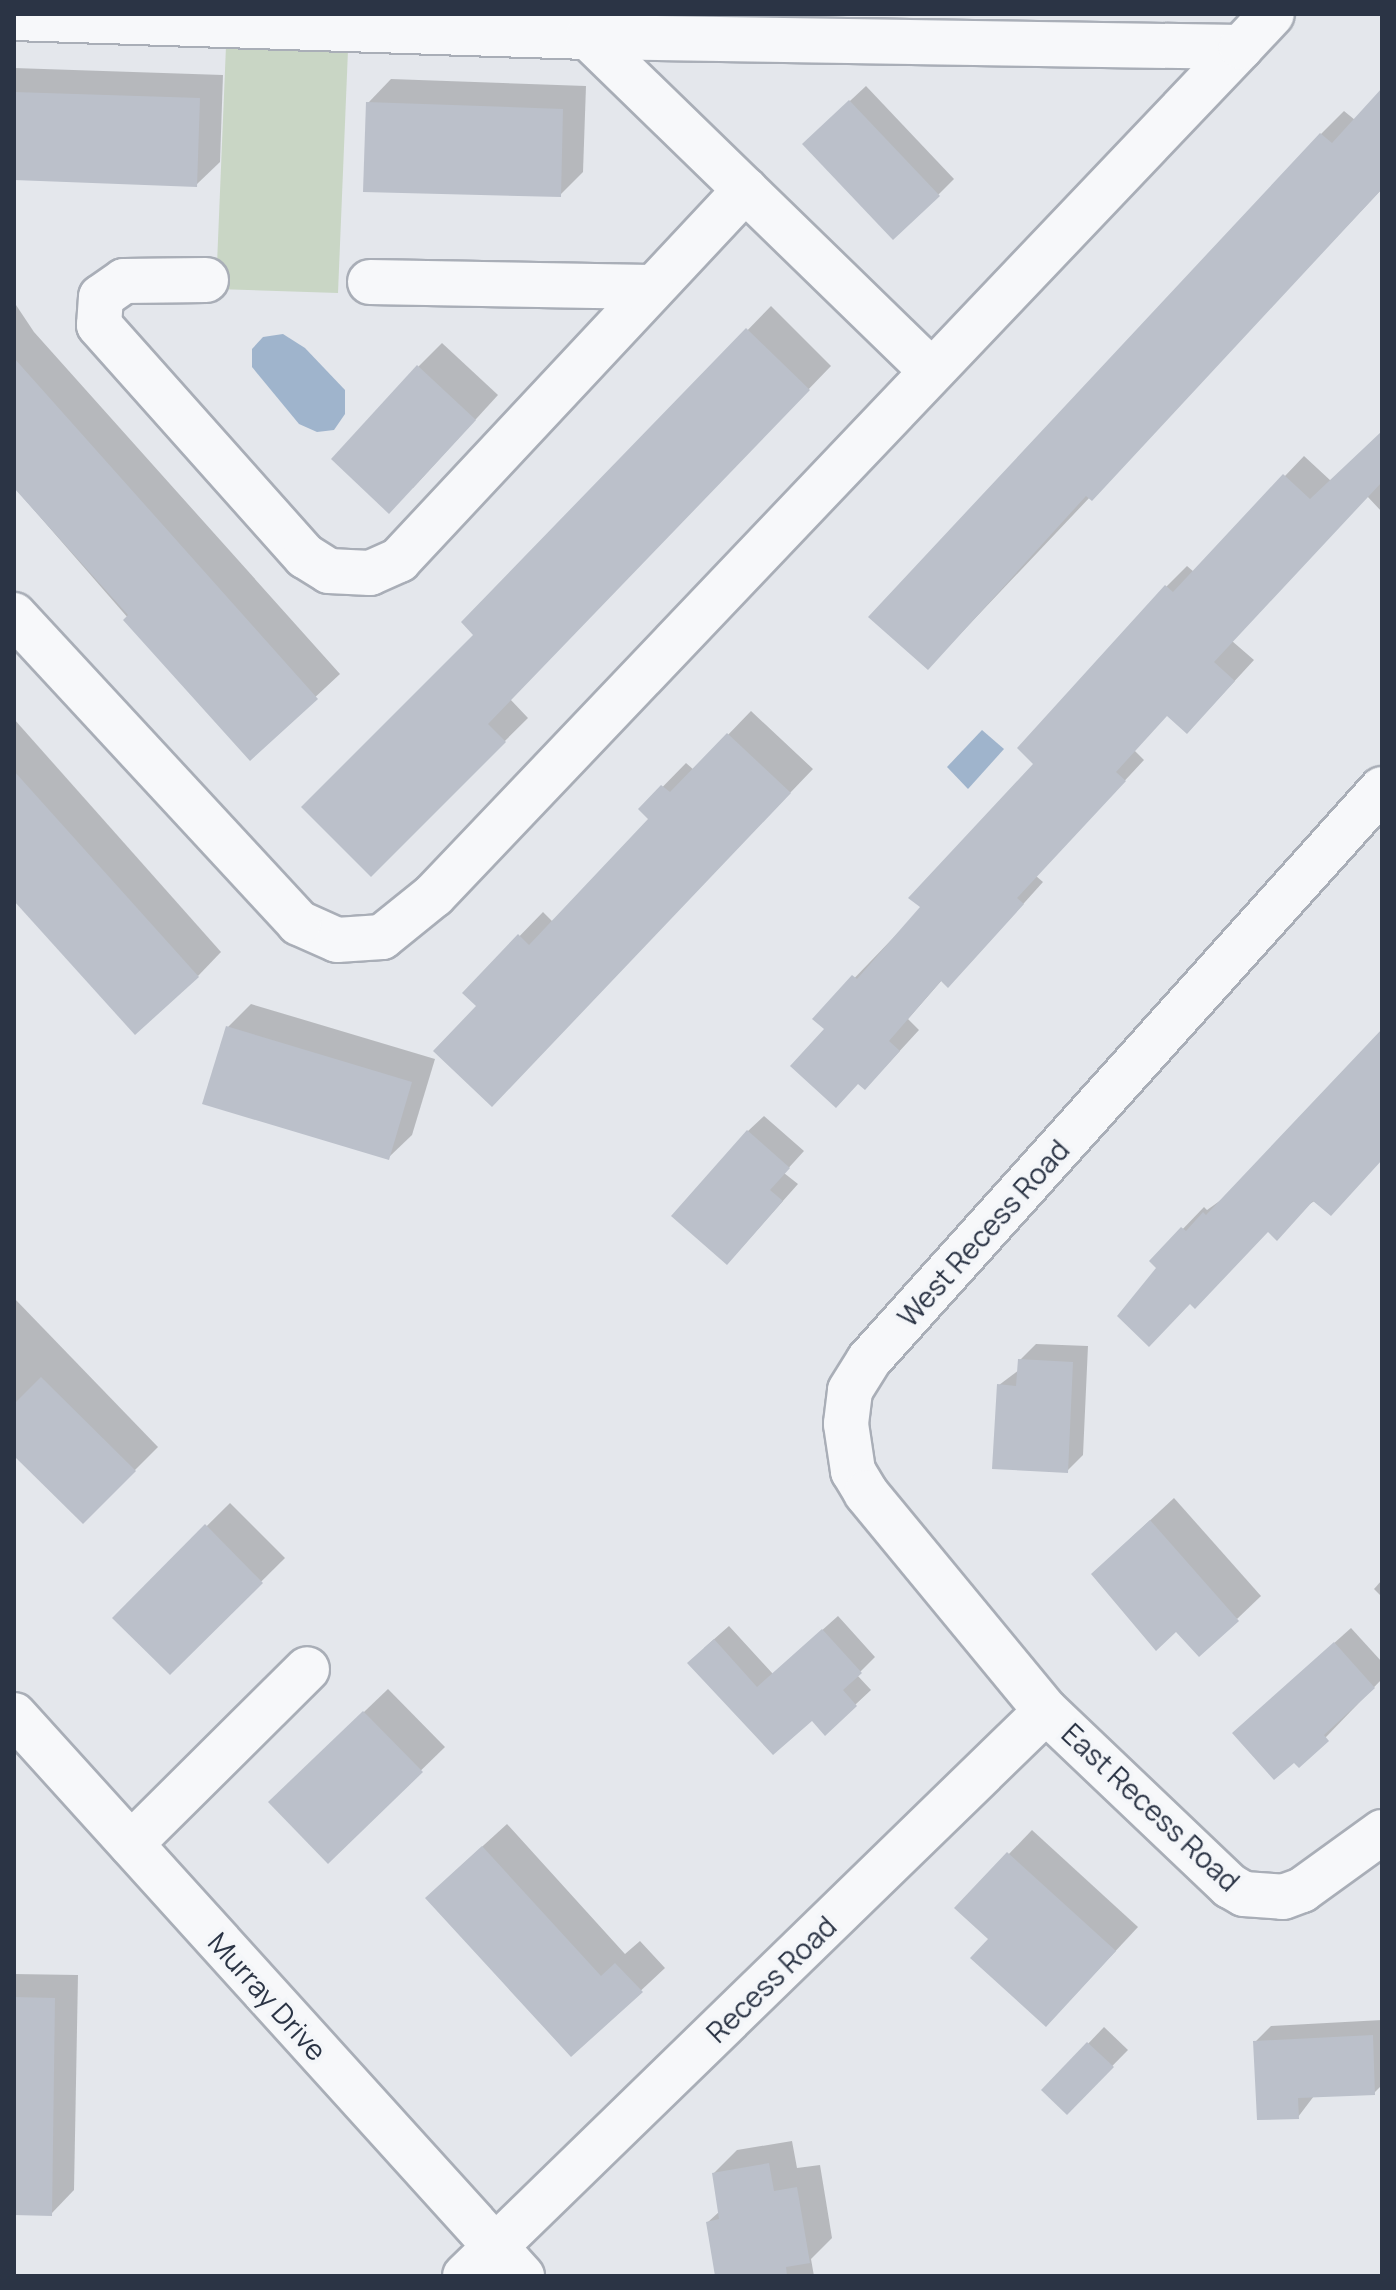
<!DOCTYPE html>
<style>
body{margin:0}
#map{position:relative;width:1396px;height:2290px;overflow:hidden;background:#e4e7ec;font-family:Manrope,sans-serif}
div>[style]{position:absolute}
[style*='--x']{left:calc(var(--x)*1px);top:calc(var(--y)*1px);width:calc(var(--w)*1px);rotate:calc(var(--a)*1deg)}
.green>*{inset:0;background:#c9d6c5}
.water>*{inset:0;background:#9fb4cc}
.shadow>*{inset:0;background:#0003}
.building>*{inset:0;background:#bbc0ca}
.roads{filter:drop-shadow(2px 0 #a9aeb7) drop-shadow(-2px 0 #a9aeb7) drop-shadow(0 2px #a9aeb7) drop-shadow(0 -2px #a9aeb7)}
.minor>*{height:44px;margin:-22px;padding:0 22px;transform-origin:22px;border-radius:22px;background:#f7f8fa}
span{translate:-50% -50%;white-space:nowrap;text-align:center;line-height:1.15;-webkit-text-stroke:8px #f4f6f9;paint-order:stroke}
.street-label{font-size:28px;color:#2b3445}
.frame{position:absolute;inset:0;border:16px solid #2b3445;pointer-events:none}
</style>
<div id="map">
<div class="green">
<div style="clip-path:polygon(226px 46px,348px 50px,338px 293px,216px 289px)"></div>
</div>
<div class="water">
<div style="clip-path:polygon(283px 334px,305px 348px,345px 390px,345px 414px,334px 430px,317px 432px,299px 424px,252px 367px,252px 349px,263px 337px)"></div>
<div style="clip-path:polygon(982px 730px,1004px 749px,968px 789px,947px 767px)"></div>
</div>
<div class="shadow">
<div style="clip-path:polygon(14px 68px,223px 75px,220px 162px,196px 185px,14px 178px)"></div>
<div style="clip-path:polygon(391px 79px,586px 86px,583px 172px,560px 195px,368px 103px)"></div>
<div style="clip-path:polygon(866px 86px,954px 179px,938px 195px,820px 129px)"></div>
<div style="clip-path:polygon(1382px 90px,1382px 189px,928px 668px,1321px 134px,1344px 111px,1355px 120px)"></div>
<div style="clip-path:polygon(14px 302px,34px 332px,340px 674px,250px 758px,14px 487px)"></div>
<div style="clip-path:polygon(771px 306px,831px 366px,510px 699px,528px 718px,371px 874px,476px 635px,464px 622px)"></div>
<div style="clip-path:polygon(442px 343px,498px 395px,413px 488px,418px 367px)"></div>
<div style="clip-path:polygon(1382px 433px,1382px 512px,1367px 496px,1232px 641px,1254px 660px,1207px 711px,1167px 714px,1134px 750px,1144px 760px,1036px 876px,1043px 882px,968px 965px,942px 980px,908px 1019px,919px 1030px,885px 1067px,815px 1019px,923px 907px,1036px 764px,1020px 748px,1167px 586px,1187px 566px,1194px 572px,1304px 456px,1331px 481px)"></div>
<div style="clip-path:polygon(751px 711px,813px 769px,515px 1080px,478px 1006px,464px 993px,543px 912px,553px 922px,651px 819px,641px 809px,686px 763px,694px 770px)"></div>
<div style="clip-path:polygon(14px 719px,221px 952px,198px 976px,14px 899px)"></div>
<div style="clip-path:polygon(251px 1004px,435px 1059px,412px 1135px,388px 1158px,228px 1027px)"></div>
<div style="clip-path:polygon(1382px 1032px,1382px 1159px,1268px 1230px,1159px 1268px,1152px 1261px,1204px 1207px,1207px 1210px,1228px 1195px)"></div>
<div style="clip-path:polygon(764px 1116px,804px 1151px,784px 1173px,798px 1184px,743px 1246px,748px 1131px)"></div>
<div style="clip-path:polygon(14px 1298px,158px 1447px,83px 1522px,14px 1453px)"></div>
<div style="clip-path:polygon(1036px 1344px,1088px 1346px,1083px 1455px,1067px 1471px,999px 1385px,1019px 1370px,1020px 1360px)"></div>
<div style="clip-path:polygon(1174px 1498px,1261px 1596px,1237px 1619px,1117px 1551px)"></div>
<div style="clip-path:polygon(230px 1503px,285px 1558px,170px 1672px,114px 1618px)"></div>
<div style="clip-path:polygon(1382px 1580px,1382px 1597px,1374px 1589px)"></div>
<div style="clip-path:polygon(838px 1616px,875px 1657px,857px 1675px,871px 1690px,825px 1733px,812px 1718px,773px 1753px,704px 1648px,729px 1626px,773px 1674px)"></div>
<div style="clip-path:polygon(1351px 1628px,1382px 1662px,1382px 1679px,1299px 1765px,1250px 1718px)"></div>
<div style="clip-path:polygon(388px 1689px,445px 1747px,328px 1861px,294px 1779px)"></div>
<div style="clip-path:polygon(507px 1824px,625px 1954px,640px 1941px,665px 1968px,572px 2055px,451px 1875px)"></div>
<div style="clip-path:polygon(1032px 1830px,1138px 1927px,1069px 2001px,957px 1908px)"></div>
<div style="clip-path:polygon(14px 1974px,78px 1975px,74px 2190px,51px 2214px,14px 2213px)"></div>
<div style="clip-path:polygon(1382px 2020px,1382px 2085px,1374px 2093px,1314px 2096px,1298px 2117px,1255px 2042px,1271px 2026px)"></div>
<div style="clip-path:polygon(1104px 2027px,1128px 2050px,1067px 2112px,1044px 2090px)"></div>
<div style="clip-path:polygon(792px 2141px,797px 2168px,820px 2165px,832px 2238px,811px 2259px,814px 2276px,717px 2276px,708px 2222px,720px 2211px,714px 2173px,737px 2150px)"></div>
</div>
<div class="building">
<div style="clip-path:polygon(1382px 88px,1382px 189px,1092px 501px,1086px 496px,928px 670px,868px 617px,1320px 133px,1332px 143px)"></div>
<div style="clip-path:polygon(14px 92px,200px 98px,197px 187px,14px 180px)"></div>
<div style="clip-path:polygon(849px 100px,940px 196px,893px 240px,802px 144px)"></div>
<div style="clip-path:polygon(366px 102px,563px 109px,561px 197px,363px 192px)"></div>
<div style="clip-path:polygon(746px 328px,810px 390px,488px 724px,506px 742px,371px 877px,301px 807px,473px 635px,461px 622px)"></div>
<div style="clip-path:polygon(14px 358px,318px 699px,250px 761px,123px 620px,128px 615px,14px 488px)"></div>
<div style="clip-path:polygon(417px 365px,476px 420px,389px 514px,331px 459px)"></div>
<div style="clip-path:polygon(1382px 431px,1382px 482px,1214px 662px,1235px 681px,1187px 734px,1167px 716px,1116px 772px,1126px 781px,1017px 898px,1024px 904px,948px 988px,941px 981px,889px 1041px,900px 1051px,865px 1090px,858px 1084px,836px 1108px,790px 1066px,824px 1029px,812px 1019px,852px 975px,857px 979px,920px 907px,908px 898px,1033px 764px,1017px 748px,1165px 585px,1173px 592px,1283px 474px,1310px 499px)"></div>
<div style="clip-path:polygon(727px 733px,791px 793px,492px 1107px,433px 1051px,476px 1006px,462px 993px,518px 934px,529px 945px,648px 819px,638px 809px,661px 785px,670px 792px)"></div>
<div style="clip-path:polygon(14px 771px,199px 977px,135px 1035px,14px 901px)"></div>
<div style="clip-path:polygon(226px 1026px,412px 1082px,389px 1160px,202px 1104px)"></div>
<div style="clip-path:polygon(1382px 1029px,1382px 1160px,1331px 1216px,1313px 1201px,1277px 1241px,1268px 1232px,1195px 1309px,1190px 1304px,1149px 1347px,1117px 1316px,1156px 1268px,1149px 1261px,1181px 1227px,1186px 1231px,1203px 1212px,1206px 1215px)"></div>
<div style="clip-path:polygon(747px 1130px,790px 1168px,770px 1190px,783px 1201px,727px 1265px,671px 1216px)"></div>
<div style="clip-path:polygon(1018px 1359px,1073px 1362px,1068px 1473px,992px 1469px,997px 1384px,1016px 1386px)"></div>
<div style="clip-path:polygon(41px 1377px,136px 1471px,83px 1524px,14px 1456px,14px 1404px)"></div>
<div style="clip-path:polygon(1150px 1520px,1239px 1621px,1199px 1657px,1176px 1632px,1156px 1651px,1091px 1574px)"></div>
<div style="clip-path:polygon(205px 1524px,263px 1583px,170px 1675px,112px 1618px)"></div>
<div style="clip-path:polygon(822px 1629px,862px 1673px,843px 1690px,857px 1706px,825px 1736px,812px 1721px,773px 1755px,687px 1663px,714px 1639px,757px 1687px)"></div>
<div style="clip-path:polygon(1334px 1642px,1375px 1688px,1324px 1735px,1329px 1741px,1299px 1768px,1294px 1763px,1274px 1780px,1232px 1733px)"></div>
<div style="clip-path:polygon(363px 1711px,423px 1772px,328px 1864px,268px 1802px)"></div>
<div style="clip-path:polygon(482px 1846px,601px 1976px,615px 1963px,643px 1992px,571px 2057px,425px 1898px)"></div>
<div style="clip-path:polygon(1007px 1852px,1116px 1951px,1046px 2027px,970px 1958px,988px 1939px,954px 1908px)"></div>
<div style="clip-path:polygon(14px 1997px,55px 1998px,52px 2216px,14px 2215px)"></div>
<div style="clip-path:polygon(1373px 2035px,1375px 2095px,1298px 2098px,1299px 2119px,1257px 2120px,1253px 2041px)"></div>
<div style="clip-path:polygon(1087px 2042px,1114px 2067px,1067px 2115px,1041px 2090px)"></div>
<div style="clip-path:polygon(769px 2163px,774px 2191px,797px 2187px,810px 2263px,786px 2267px,787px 2276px,715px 2276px,706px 2222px,719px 2219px,712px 2173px)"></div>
</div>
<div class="roads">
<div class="minor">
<div style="--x:14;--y:18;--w:574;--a:1.9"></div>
<div style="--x:588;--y:37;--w:653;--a:0.88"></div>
<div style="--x:1241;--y:47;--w:1171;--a:133.58"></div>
<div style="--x:434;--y:895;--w:67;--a:141.1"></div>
<div style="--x:382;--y:937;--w:45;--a:176.2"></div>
<div style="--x:337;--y:940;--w:42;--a:-155.9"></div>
<div style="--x:299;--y:923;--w:420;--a:-132.8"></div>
<div style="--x:588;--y:37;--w:479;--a:44.2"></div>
<div style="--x:1241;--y:47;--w:45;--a:-46.8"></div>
<div style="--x:206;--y:280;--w:82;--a:179.3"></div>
<div style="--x:124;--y:281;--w:28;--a:145"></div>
<div style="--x:101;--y:297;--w:28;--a:94"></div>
<div style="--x:99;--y:325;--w:310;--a:48.3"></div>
<div style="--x:305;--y:556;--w:28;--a:32"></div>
<div style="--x:329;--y:571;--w:41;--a:2.8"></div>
<div style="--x:370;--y:573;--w:32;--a:-24"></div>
<div style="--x:399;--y:560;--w:507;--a:-46.92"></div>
<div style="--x:370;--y:282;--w:281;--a:1"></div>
<div style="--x:1382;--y:789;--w:768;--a:131.94"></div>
<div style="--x:869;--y:1360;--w:36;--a:122"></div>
<div style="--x:850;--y:1391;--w:33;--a:97"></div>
<div style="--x:846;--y:1424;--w:48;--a:81.5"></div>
<div style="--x:853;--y:1471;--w:26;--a:59"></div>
<div style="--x:866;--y:1493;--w:283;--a:50.5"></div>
<div style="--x:1046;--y:1711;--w:254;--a:43.6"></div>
<div style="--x:1230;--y:1886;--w:16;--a:30"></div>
<div style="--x:1244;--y:1894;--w:39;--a:4"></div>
<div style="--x:1283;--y:1897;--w:20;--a:-20"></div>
<div style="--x:1302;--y:1890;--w:99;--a:-35.9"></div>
<div style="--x:14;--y:1715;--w:757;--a:47.84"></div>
<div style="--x:131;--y:1844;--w:248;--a:-44.8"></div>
<div style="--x:465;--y:2276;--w:810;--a:-44.2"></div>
</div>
</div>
<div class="street-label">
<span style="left:983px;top:1233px;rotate:-48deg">West Recess Road</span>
<span style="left:1151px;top:1807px;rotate:43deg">East Recess Road</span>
<span style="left:771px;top:1979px;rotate:-44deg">Recess Road</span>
<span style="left:268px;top:1996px;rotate:48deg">Murray Drive</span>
</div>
<div class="frame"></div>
</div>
